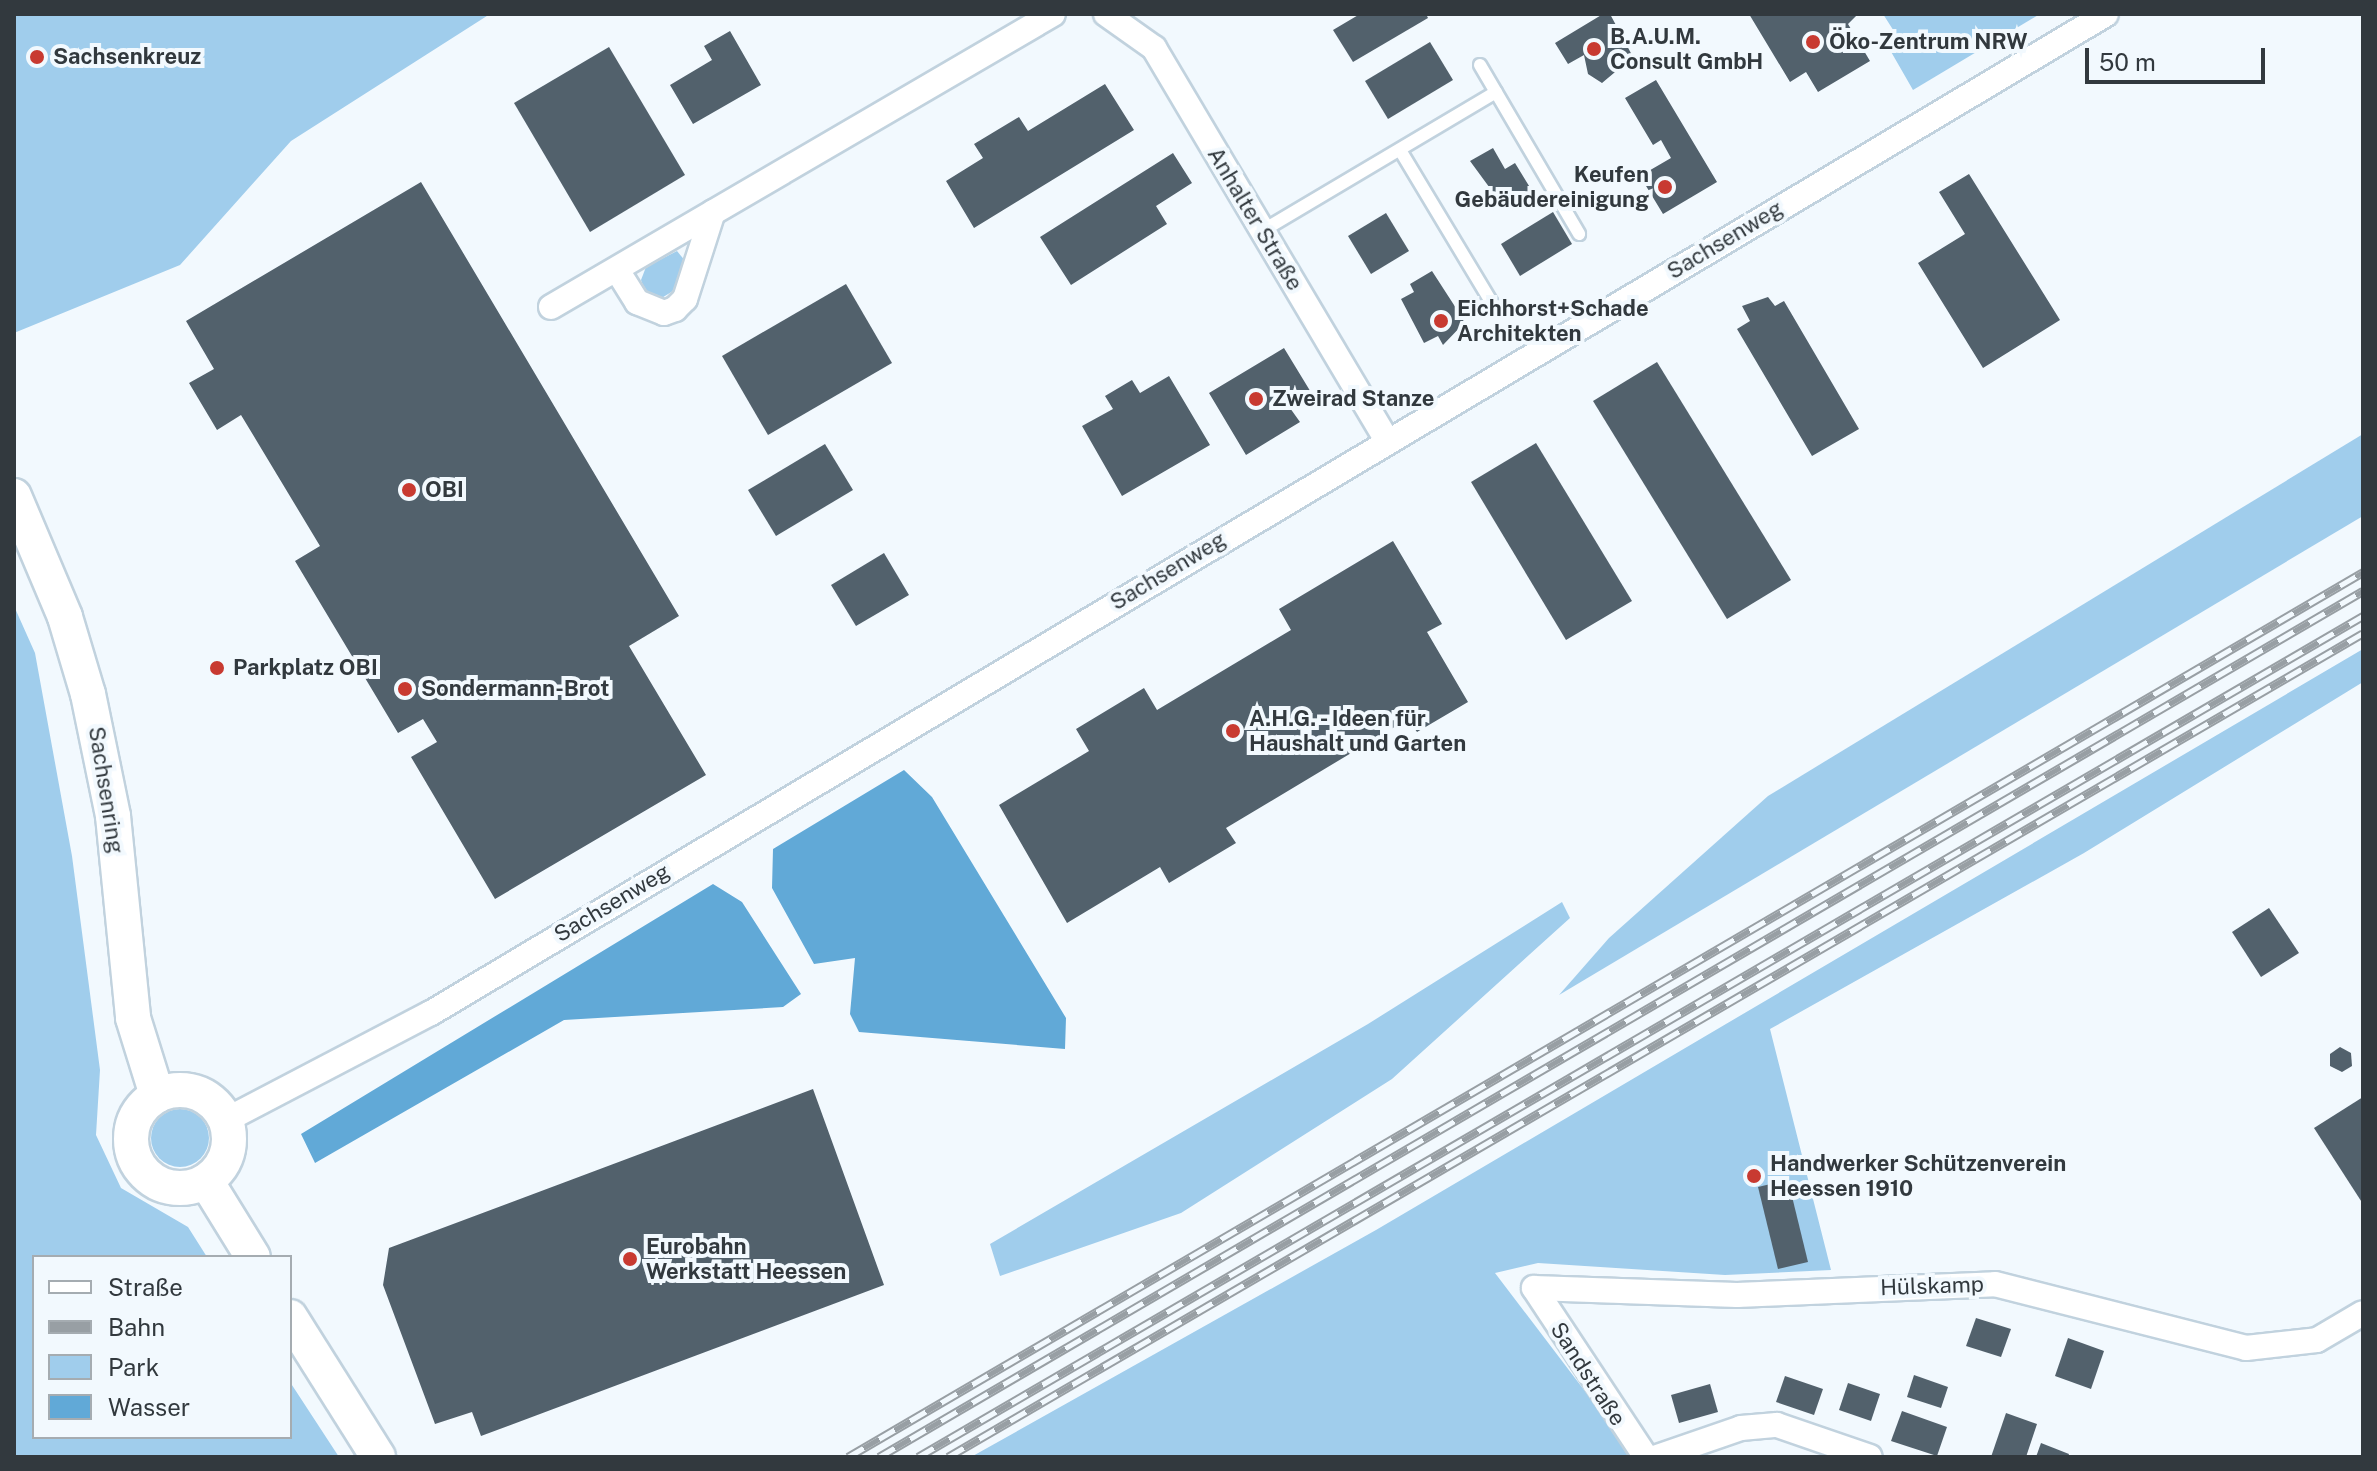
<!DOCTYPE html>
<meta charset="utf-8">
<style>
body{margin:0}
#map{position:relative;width:2377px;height:1471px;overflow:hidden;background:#f2f9fe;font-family:"Public Sans",sans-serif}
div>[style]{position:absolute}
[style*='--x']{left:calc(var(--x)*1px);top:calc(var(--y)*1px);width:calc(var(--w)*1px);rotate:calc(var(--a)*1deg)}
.green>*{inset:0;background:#a0cdec}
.round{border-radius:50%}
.water>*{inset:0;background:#61a9d7}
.building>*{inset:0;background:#52616c}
.roads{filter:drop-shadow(2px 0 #c1d2de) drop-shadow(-2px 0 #c1d2de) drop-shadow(0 2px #c1d2de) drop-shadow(0 -2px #c1d2de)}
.lane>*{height:12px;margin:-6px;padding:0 6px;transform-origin:6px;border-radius:6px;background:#fff}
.street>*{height:24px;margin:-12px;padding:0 12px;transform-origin:12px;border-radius:12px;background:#fff}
.secondary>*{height:34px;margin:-17px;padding:0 17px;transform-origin:17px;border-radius:17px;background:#fff}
.secondary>.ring{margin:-17px;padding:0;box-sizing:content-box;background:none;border:34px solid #fff;border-radius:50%}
.rail>*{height:9px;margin-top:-4.5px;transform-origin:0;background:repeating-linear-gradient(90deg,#f2f9fe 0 18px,#989fa4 0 36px);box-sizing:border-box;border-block:2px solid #989fa4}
.dots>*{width:22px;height:22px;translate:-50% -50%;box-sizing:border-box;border:4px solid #f2f9fe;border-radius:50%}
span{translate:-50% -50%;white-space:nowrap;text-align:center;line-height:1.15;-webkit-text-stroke:8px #f2f9fe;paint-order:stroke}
.poi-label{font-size:22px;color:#32393e;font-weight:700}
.left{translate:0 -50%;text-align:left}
.right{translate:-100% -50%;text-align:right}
.street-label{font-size:22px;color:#32393e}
.frame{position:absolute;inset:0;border:16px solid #32393e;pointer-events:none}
.legend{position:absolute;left:32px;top:1255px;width:260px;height:184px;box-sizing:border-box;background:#f2f9fe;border:2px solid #a5acb1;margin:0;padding:10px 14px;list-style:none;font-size:24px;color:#32393e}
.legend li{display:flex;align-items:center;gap:16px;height:40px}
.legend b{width:40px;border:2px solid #a5acb1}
.scale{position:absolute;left:2085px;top:48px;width:180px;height:36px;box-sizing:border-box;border:4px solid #32393e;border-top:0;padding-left:10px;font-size:24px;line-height:28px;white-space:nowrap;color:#32393e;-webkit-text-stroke:6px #f2f9fe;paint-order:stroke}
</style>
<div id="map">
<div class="green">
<div style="clip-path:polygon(14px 14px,490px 14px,291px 141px,180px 265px,14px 333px)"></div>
<div style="clip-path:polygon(1883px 14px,2040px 14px,1913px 90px,1886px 43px,1897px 36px)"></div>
<div style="clip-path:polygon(677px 251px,686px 262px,673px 291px,660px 299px,646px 294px,641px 280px,646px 267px)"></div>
<div style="clip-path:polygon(2363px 434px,2363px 516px,1559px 995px,1609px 938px,1768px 796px)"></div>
<div style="clip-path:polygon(14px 606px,35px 653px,72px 856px,100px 1070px,96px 1135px,121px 1188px,188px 1227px,207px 1257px,34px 1257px,34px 1437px,290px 1437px,290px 1382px,339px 1457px,14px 1457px)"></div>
<div style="clip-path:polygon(2363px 649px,2363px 682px,2084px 853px,1770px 1029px,1831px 1270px,1725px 1275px,1538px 1263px,1495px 1273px,1635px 1457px,971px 1457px,1376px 1230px)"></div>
<div style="clip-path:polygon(1562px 902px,1570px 918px,1392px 1079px,1181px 1213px,1000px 1276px,990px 1244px,1368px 1024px)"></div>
<div class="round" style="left:151px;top:1109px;width:58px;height:58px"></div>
</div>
<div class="water">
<div style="clip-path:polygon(904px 770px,932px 797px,1066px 1018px,1065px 1049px,859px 1032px,850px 1014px,855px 958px,814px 964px,772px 888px,773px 849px)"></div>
<div style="clip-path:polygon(713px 884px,742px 902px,801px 994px,783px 1007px,564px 1020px,315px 1163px,301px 1134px)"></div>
</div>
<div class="building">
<div style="clip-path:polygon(1360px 14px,1426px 14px,1428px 18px,1353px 62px,1333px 30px)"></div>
<div style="clip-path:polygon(1603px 14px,1610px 14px,1633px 57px,1602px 83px,1588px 74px,1584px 55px,1568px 64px,1555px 43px)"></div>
<div style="clip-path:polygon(1749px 14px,1858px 14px,1848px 24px,1870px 61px,1818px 92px,1806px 72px,1790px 82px)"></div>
<div style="clip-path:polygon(730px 31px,761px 85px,693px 124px,670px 85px,712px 60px,704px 46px)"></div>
<div style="clip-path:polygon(1430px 42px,1453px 80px,1388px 119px,1365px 81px)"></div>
<div style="clip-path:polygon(609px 47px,685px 175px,590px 232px,514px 103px)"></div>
<div style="clip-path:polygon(1656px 80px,1717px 182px,1663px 214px,1640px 176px,1671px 158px,1661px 140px,1653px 145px,1625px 98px)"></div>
<div style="clip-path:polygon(1105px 84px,1134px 130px,974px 228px,946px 181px,983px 158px,974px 144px,1019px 117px,1028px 131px)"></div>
<div style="clip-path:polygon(1493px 148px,1505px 169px,1515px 163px,1534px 194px,1506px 210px,1470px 161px)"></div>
<div style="clip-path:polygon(1173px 153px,1192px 183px,1156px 206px,1167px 224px,1071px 285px,1040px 237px)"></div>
<div style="clip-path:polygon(1969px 174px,2060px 320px,1983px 368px,1918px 263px,1965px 234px,1939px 192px)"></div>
<div style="clip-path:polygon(421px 182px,679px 616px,629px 646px,706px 775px,495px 899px,411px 757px,437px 742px,423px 719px,398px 733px,295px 561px,320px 546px,241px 415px,217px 430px,189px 383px,214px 369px,186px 321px)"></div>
<div style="clip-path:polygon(1553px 212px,1572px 244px,1520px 276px,1501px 244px)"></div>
<div style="clip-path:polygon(1386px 213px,1409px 251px,1371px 274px,1348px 236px)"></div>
<div style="clip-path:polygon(1432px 271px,1465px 322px,1443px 345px,1438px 336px,1424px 343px,1401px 299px,1414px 292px,1410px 284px)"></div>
<div style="clip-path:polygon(846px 284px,892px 363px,768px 435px,722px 356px)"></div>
<div style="clip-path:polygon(1768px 297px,1775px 306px,1784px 301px,1859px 429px,1812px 456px,1737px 329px,1750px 321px,1742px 306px)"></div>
<div style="clip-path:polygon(1284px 348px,1312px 394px,1290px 408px,1300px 422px,1246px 455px,1209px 393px)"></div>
<div style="clip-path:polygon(1657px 362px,1791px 580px,1727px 619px,1593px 401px)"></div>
<div style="clip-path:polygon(1169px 376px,1210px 445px,1122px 496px,1082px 426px,1113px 409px,1105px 396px,1132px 380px,1140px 393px)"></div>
<div style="clip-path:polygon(1536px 443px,1632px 601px,1566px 640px,1471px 482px)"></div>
<div style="clip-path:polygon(825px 444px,853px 490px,776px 536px,748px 490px)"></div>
<div style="clip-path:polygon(1393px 541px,1442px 624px,1427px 632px,1468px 702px,1417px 732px,1408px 719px,1226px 828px,1236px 843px,1169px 883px,1160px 867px,1067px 923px,999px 805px,1089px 751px,1076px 729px,1144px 688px,1157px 710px,1291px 630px,1279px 609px)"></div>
<div style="clip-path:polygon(884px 553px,909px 595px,856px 626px,831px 585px)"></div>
<div style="clip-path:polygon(2269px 908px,2299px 953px,2261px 977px,2232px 932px)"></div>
<div style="clip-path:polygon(2340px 1047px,2351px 1053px,2352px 1066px,2342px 1072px,2330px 1066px,2330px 1054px)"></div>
<div style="clip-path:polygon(813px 1089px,884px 1285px,481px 1436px,472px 1412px,435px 1424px,383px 1285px,389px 1248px)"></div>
<div style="clip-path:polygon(2363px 1097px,2363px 1204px,2314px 1128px)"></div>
<div style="clip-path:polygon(1788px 1180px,1808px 1262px,1778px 1269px,1758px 1187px)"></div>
<div style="clip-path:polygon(1976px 1318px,2011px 1329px,2001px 1357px,1966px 1346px)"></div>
<div style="clip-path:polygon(2068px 1338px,2104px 1351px,2091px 1389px,2055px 1376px)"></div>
<div style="clip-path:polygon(1914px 1375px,1948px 1387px,1941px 1408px,1907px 1397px)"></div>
<div style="clip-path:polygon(1785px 1376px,1823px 1389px,1814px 1415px,1776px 1402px)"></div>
<div style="clip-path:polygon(1848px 1383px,1880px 1394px,1871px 1421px,1839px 1410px)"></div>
<div style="clip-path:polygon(1710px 1384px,1718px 1412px,1679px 1423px,1671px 1395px)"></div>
<div style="clip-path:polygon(1902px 1411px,1947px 1427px,1937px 1456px,1891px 1441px)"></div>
<div style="clip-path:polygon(2006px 1413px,2037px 1424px,2026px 1457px,1991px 1457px)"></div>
<div style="clip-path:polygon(2041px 1443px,2069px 1454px,2068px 1457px,2036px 1457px)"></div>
</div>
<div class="roads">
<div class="lane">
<div style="--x:1480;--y:65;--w:196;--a:59.6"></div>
<div style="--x:1400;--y:150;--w:187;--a:59"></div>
<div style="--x:1262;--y:231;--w:272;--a:-30.7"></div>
</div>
<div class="street">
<div style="--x:1106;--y:14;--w:59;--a:35.3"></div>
<div style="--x:1154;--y:48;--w:457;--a:59.3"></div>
<div style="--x:617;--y:270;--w:38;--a:58"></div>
<div style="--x:637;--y:302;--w:29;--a:22"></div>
<div style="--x:664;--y:313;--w:12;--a:-20"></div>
<div style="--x:675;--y:309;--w:14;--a:-45"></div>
<div style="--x:685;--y:299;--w:91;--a:-72.2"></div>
<div style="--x:551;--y:307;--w:581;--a:-30.27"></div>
<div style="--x:226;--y:1120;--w:231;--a:-27.6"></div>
<div style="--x:431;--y:1013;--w:1950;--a:-30.81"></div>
<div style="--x:1534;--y:1288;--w:203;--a:2"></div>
<div style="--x:1737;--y:1295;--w:258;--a:-2.4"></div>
<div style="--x:1995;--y:1284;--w:259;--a:14.3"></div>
<div style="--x:2246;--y:1348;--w:71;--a:-6.4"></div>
<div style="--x:2317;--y:1340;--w:53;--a:-30.4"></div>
<div style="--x:1534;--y:1288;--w:203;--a:56.5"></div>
<div style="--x:1657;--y:1457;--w:89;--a:-19"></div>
<div style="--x:1741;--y:1428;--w:36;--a:-5"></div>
<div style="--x:1777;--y:1425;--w:98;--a:19"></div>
</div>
<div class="secondary">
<div style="--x:14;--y:496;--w:131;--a:67.1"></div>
<div style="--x:65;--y:617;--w:80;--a:73.4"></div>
<div style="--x:88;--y:694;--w:125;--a:78.4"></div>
<div style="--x:113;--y:816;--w:203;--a:84.3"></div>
<div style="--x:133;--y:1018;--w:81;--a:72.7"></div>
<div class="ring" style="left:131px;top:1090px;width:64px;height:64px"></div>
<div style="--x:206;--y:1181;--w:89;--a:58.3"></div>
<div style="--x:290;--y:1317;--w:165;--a:57.8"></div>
</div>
</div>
<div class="rail">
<div style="--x:848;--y:1457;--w:1755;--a:-30.29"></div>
<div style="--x:879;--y:1457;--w:1718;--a:-30.27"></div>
<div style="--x:918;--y:1457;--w:1672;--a:-30.2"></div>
<div style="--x:948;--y:1457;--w:1637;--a:-30.21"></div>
</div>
<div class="dots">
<div style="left:1813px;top:42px;background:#c83a31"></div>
<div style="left:1594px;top:49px;background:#c83a31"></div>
<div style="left:37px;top:57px;background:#c83a31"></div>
<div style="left:1665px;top:187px;background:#c83a31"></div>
<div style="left:1441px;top:321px;background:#c83a31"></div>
<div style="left:1256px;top:399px;background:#c83a31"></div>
<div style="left:409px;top:490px;background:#c83a31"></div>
<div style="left:217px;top:668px;background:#c83a31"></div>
<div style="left:405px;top:689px;background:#c83a31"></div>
<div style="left:1233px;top:731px;background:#c83a31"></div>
<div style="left:1754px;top:1176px;background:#c83a31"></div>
<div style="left:630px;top:1259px;background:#c83a31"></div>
</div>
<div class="poi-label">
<span class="left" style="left:1610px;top:49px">B.A.U.M.<br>Consult GmbH</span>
<span class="left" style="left:1829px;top:42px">Öko-Zentrum NRW</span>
<span class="left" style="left:53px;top:57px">Sachsenkreuz</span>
<span class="right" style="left:1649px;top:187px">Keufen<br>Gebäudereinigung</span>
<span class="left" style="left:1457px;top:321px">Eichhorst+Schade<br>Architekten</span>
<span class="left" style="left:1272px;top:399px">Zweirad Stanze</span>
<span class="left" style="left:425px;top:490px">OBI</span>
<span class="left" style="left:233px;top:668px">Parkplatz OBI</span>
<span class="left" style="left:421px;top:689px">Sondermann-Brot</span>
<span class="left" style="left:1249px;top:731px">A.H.G. - Ideen für<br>Haushalt und Garten</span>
<span class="left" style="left:1770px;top:1176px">Handwerker Schützenverein<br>Heessen 1910</span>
<span class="left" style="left:646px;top:1259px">Eurobahn<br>Werkstatt Heessen</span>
</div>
<div class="street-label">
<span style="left:1255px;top:219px;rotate:59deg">Anhalter Straße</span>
<span style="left:1725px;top:240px;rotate:-31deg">Sachsenweg</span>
<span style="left:1168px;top:571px;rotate:-31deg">Sachsenweg</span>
<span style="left:106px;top:790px;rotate:81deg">Sachsenring</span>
<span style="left:612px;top:903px;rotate:-31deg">Sachsenweg</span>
<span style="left:1932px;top:1286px;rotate:-2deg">Hülskamp</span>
<span style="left:1588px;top:1374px;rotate:57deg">Sandstraße</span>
</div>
<div class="frame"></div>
<ul class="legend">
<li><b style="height:10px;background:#fff"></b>Straße</li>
<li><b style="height:10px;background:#989fa4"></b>Bahn</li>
<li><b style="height:22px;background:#a0cdec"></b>Park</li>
<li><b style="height:22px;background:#61a9d7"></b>Wasser</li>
</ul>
<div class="scale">50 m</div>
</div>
